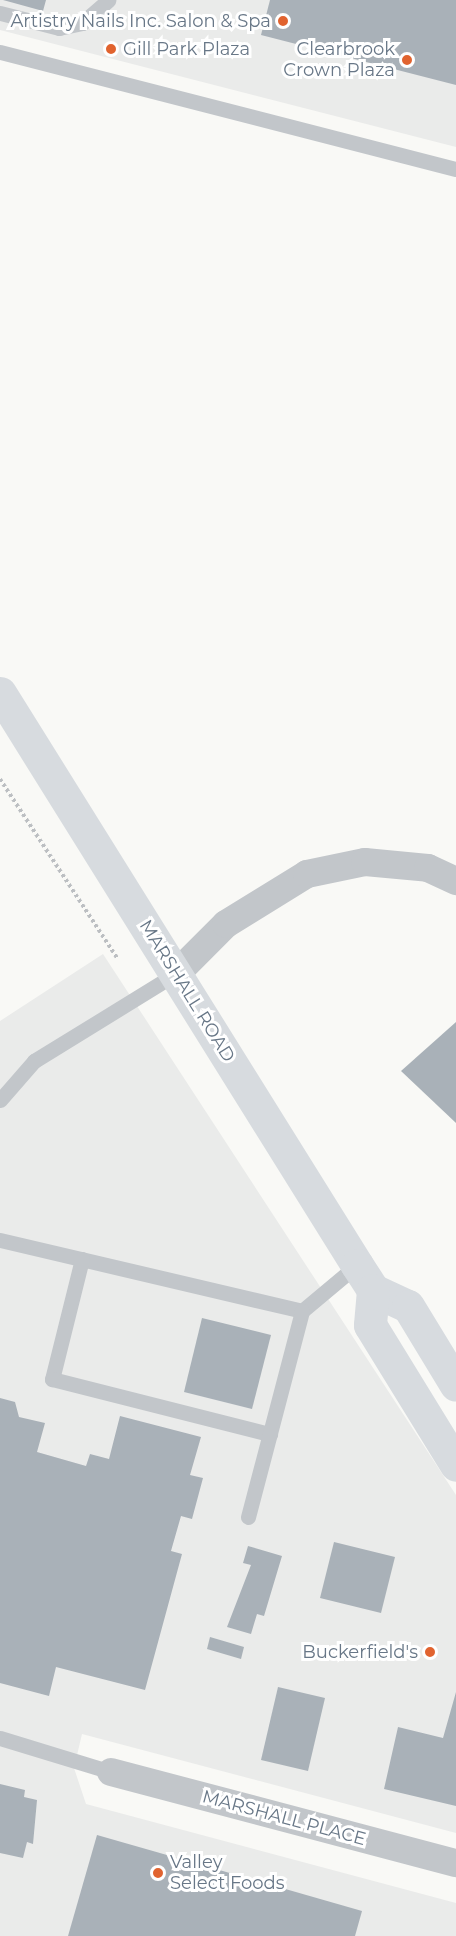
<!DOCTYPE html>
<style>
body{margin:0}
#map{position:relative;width:456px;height:1936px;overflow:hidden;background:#f9f9f6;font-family:Montserrat,sans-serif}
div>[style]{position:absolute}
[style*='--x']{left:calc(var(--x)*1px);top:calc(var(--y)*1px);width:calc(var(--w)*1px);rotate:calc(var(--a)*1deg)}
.built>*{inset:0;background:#eaebea}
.building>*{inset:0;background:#a9b1b8}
.path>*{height:4px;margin-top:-2px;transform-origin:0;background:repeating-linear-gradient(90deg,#bcbfc2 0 3px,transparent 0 6px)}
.lane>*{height:15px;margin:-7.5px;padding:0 7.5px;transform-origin:7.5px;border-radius:7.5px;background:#c2c6ca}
.street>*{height:28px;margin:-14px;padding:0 14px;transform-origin:14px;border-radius:14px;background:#c2c6ca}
.secondary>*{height:33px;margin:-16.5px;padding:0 16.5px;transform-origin:16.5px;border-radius:16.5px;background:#d7dbdf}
.dots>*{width:16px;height:16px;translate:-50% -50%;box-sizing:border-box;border:3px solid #fff;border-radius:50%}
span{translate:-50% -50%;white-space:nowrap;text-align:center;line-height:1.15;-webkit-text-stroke:6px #fff;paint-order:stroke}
.poi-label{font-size:18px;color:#687787}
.right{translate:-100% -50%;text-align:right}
.left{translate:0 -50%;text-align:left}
.street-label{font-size:18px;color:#687787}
</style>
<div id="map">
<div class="built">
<div style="clip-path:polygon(0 0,456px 0,456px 147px,0 30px)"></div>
<div style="clip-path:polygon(103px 954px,456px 1495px,456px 1833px,82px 1734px,74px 1768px,86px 1804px,456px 1903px,456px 1936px,0 1936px,0 1021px)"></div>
</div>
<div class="building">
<div style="clip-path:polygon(3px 0,46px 0,43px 11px)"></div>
<div style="clip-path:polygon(270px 0,456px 0,456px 85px,261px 35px)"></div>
<div style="clip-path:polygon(456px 1022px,456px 1123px,401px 1071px)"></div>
<div style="clip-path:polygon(202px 1318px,271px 1335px,252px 1409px,184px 1392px)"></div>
<div style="clip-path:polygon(0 1398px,15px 1402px,19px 1417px,45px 1423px,37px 1452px,86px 1466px,90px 1454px,109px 1459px,120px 1416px,201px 1437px,190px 1475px,203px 1478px,192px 1519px,181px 1516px,171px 1551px,182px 1554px,145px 1690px,56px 1667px,49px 1696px,0 1683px)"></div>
<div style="clip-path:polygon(334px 1542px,395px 1557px,381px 1613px,320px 1598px)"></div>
<div style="clip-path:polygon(248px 1546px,282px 1556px,264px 1616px,257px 1614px,251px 1634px,227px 1627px,251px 1565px,243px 1563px)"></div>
<div style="clip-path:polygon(210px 1637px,244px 1647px,241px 1659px,207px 1649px)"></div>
<div style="clip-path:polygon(278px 1687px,325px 1698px,308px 1771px,261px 1760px)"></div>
<div style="clip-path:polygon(456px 1692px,456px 1806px,384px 1789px,398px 1727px,443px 1738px)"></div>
<div style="clip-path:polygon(0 1784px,25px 1790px,24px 1797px,37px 1800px,33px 1844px,27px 1842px,23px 1858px,0 1853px)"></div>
<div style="clip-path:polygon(97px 1835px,362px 1911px,355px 1936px,68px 1936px)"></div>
</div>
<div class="path">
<div style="--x:0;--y:779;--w:215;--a:56.8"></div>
</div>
<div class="lane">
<div style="--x:0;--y:13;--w:61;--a:14.3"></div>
<div style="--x:59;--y:28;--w:24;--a:-12"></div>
<div style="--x:82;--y:23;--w:35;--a:-41"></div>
<div style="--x:0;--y:52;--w:471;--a:14.4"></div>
<div style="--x:0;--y:1100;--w:52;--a:-48.9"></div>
<div style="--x:34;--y:1061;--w:168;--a:-31.6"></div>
<div style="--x:0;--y:1240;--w:310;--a:13.2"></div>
<div style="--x:302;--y:1311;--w:72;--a:-39.9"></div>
<div style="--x:82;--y:1259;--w:124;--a:104"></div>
<div style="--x:52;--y:1379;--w:225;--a:14.2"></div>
<div style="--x:248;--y:1517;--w:213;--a:-75.3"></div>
<div style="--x:0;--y:1738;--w:116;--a:17"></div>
</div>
<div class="street">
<div style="--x:177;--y:973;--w:69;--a:-45"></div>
<div style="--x:226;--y:924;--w:95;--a:-31.7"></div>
<div style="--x:307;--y:874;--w:59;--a:-11.7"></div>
<div style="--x:365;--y:862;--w:63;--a:5.4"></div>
<div style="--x:428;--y:868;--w:31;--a:25"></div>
<div style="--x:111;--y:1772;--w:357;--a:14.8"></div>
</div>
<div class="secondary">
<div style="--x:0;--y:693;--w:674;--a:58.03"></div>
<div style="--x:357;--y:1265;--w:30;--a:57"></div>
<div style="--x:373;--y:1290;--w:38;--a:25"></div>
<div style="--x:408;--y:1306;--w:92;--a:58.7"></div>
<div style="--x:373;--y:1290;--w:35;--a:95"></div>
<div style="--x:370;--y:1325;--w:164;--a:58.4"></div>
</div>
<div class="dots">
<div style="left:283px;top:21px;background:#e1632f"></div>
<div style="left:111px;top:49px;background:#e1632f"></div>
<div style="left:407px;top:60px;background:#e1632f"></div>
<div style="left:430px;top:1652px;background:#e1632f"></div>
<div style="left:158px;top:1873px;background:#e1632f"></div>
</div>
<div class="poi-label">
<span class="right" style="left:271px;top:21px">Artistry Nails Inc. Salon &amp; Spa</span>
<span class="left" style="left:123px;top:49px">Gill Park Plaza</span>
<span class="right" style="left:395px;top:60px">Clearbrook<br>Crown Plaza</span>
<span class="right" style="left:418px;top:1652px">Buckerfield's</span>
<span class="left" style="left:170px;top:1873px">Valley<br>Select Foods</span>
</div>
<div class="street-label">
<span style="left:187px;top:991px;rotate:58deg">MARSHALL ROAD</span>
<span style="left:284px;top:1818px;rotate:15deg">MARSHALL PLACE</span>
</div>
</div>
